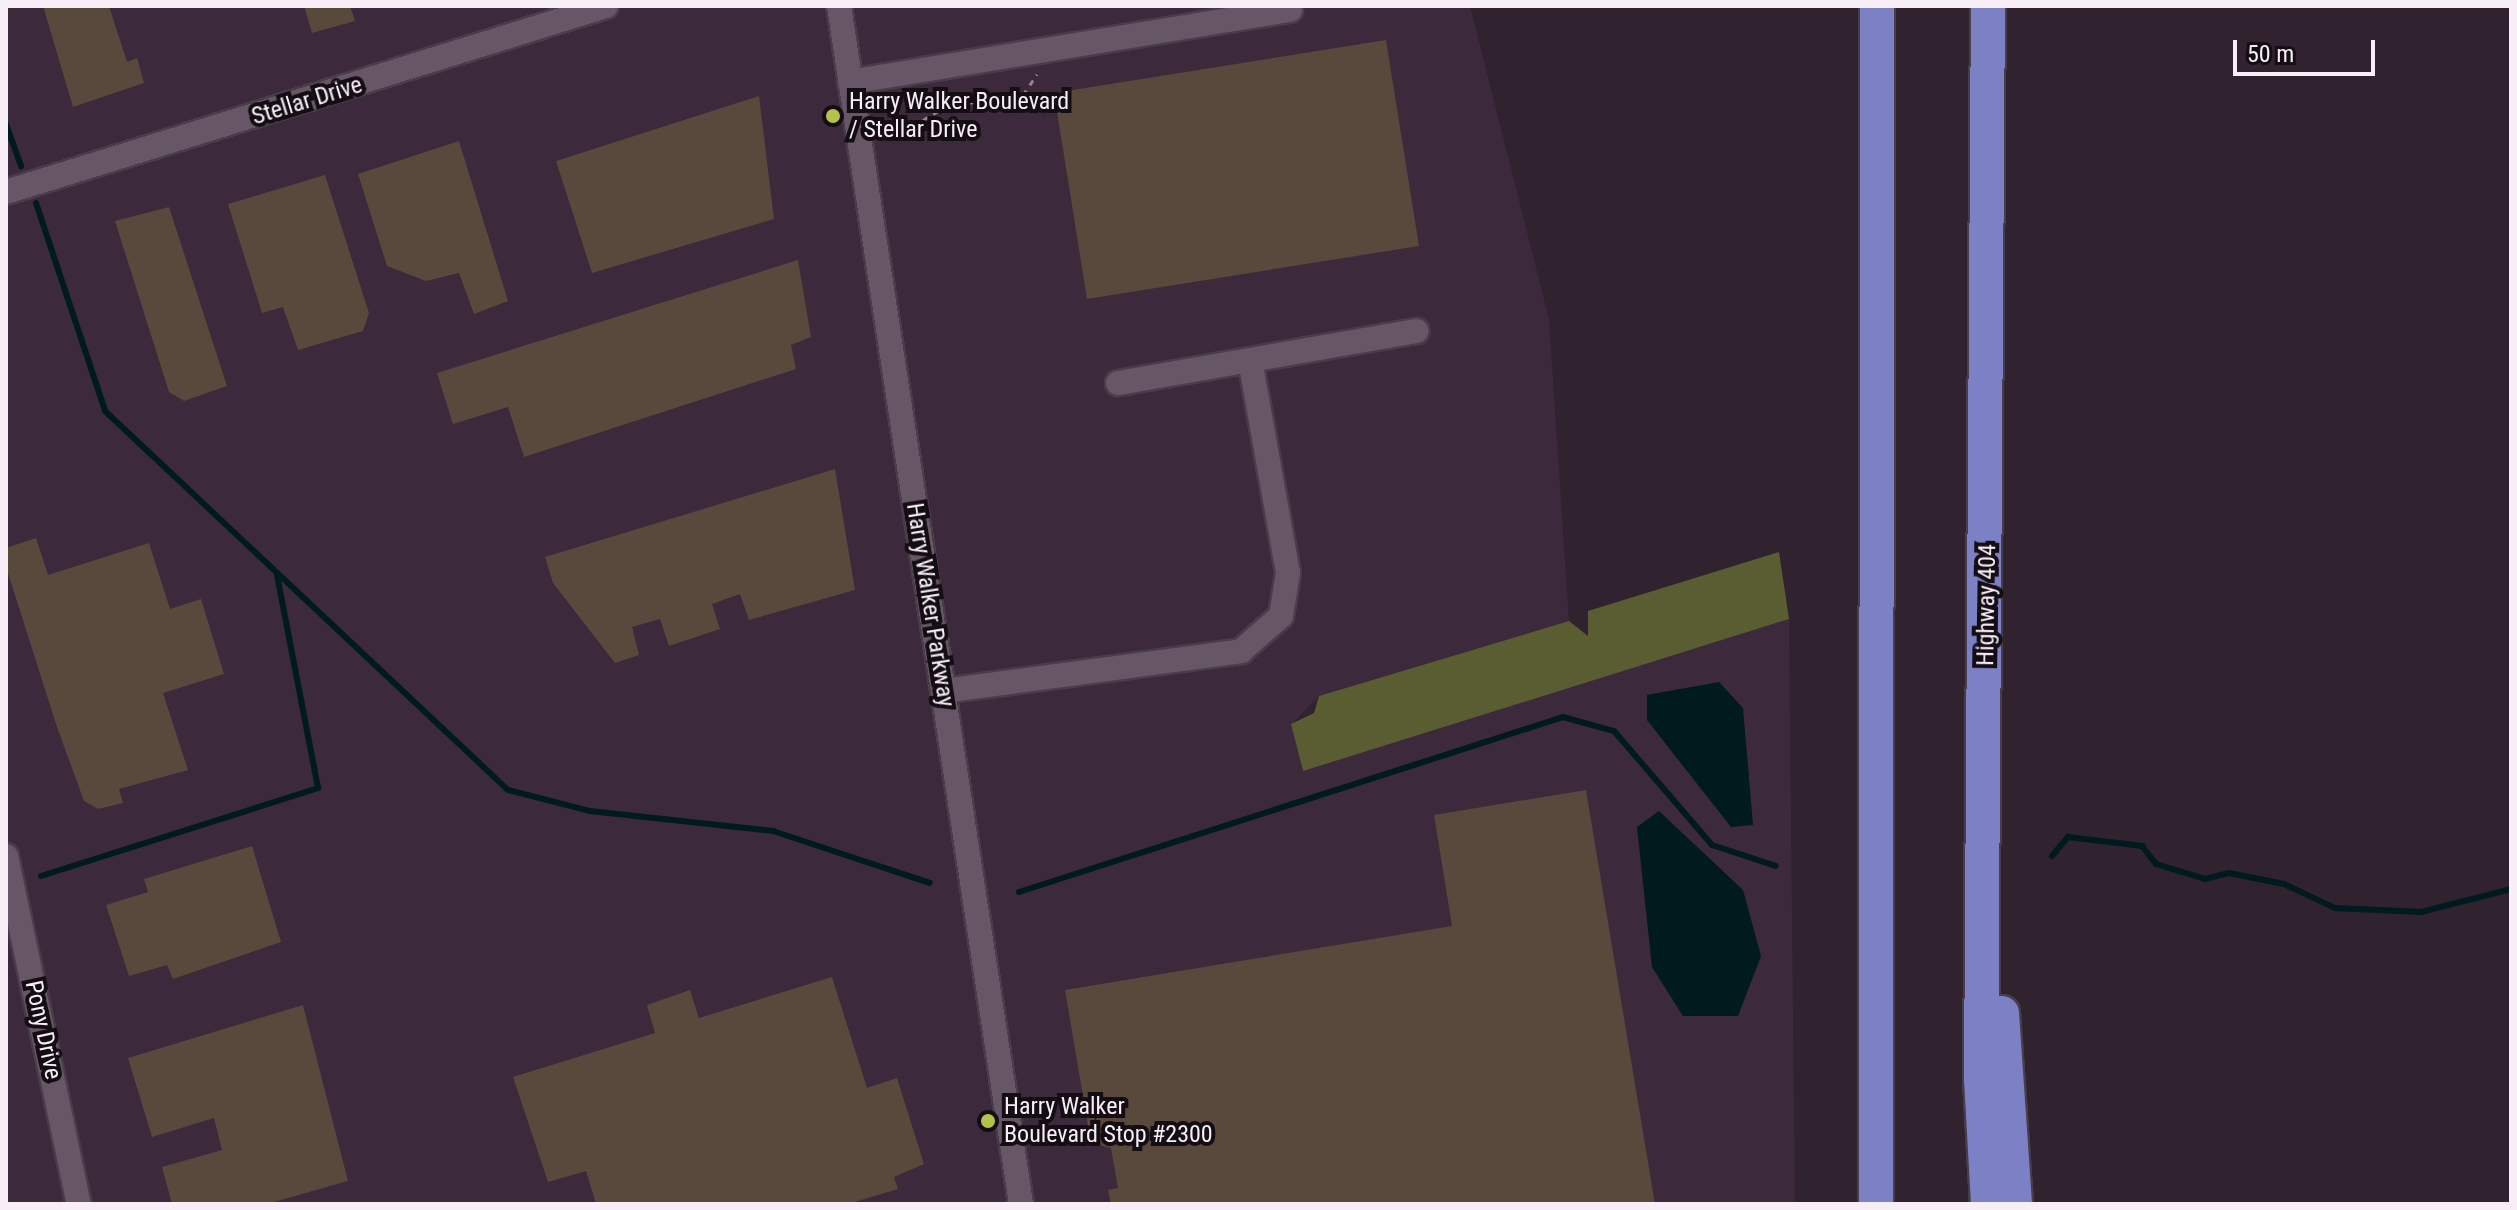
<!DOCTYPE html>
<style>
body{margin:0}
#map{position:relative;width:2517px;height:1210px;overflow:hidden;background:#30222f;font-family:"Roboto Condensed",sans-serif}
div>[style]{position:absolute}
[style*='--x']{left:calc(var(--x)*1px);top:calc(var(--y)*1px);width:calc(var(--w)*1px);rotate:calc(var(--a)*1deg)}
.built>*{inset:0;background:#3c293b}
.forest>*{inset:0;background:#5a5d31}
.water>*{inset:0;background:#001a1e}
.stream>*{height:6px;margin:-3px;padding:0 3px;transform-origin:3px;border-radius:3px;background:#001a1e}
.building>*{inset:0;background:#59483c}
.path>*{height:3px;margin-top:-1.5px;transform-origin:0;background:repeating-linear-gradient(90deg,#918691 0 6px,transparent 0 12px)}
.roads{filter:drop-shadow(2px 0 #483d48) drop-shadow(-2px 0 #483d48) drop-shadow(0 2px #483d48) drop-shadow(0 -2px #483d48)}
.minor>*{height:24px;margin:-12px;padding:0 12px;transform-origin:12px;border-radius:12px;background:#675766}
.highway>*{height:34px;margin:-17px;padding:0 17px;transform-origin:17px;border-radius:17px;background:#7c81c6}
.dots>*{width:22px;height:22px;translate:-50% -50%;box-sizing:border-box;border:4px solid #140e14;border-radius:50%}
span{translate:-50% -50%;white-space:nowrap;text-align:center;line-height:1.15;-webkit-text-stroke:8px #140e14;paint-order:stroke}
.street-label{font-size:24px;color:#f7eef7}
.poi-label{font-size:24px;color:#f7eef7}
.left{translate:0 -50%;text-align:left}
.frame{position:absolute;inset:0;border:8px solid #f7eef7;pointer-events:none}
.scale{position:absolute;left:2233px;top:40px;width:142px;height:36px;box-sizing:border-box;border:4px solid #f7eef7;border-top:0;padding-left:10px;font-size:24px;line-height:28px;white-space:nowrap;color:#f7eef7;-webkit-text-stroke:6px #140e14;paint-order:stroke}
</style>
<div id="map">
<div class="built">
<div style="clip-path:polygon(6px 6px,1470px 6px,1549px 319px,1569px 621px,1319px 696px,1292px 724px,1302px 770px,1789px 619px,1795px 1204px,6px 1204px)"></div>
</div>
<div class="forest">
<div style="clip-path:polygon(1779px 552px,1789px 619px,1303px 771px,1291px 724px,1314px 713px,1319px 696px,1569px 621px,1588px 636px,1588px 611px)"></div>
</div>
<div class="water">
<div style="clip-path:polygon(1719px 682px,1743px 708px,1753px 825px,1731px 827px,1647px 720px,1647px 695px)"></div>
<div style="clip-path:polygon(1659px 811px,1743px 890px,1761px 956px,1738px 1016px,1683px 1016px,1652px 967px,1637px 827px)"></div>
</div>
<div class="stream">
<div style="--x:6;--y:124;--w:45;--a:70.3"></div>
<div style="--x:36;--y:203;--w:219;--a:71.6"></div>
<div style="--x:105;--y:411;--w:553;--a:43.24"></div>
<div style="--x:508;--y:790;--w:85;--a:14.4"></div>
<div style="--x:590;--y:811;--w:184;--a:6.2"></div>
<div style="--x:773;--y:831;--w:165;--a:18.3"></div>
<div style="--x:2052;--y:856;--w:25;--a:-50"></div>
<div style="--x:2068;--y:837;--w:75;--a:6.9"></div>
<div style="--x:2142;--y:846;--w:23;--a:52"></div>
<div style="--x:2156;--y:864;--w:51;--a:17"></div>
<div style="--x:2205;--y:879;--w:25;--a:-14"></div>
<div style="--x:2229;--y:873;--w:56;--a:11.3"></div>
<div style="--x:2284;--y:884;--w:56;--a:25.2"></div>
<div style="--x:2335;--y:908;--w:86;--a:2.7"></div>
<div style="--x:2421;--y:912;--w:93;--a:-14.3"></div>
<div style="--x:41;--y:876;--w:291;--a:-17.6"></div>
<div style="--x:318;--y:788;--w:217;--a:-100.9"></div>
<div style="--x:1019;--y:892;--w:571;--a:-17.83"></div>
<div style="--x:1563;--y:717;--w:53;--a:15.4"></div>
<div style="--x:1614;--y:731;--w:150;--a:49.3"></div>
<div style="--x:1712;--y:845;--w:67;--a:18.2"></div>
</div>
<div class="building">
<div style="clip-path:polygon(43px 6px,109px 6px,127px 62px,137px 58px,144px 83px,73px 107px)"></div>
<div style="clip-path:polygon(304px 6px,350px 6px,355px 21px,312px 33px)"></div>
<div style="clip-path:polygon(1386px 40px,1419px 246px,1087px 299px,1054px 93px)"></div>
<div style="clip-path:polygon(759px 96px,774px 219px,592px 273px,556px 161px)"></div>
<div style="clip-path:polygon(459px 141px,508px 301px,474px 314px,459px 273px,426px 281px,387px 266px,358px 174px)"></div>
<div style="clip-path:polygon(325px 175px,369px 313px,363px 331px,298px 350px,283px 307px,262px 313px,228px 204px)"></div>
<div style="clip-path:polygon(169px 207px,227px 386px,184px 401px,169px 392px,115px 221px)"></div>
<div style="clip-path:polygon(798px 260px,811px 337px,791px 345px,796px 369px,524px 457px,508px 407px,453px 424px,437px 373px)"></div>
<div style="clip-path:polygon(835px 469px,855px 590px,749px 620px,740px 594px,712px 604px,720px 629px,669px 646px,660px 619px,632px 627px,639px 655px,615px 663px,553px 583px,545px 557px)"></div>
<div style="clip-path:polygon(36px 538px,48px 575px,149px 543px,170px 609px,201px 599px,224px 674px,163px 693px,188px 770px,119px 789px,123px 803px,98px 809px,84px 801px,57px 727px,6px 567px,6px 548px)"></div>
<div style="clip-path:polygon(1586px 790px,1655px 1204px,1111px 1204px,1108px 1190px,1118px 1188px,1111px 1148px,1091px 1143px,1065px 990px,1452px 926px,1434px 815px)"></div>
<div style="clip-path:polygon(252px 846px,281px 942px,173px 979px,167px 965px,129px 976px,106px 905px,148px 892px,144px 879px)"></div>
<div style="clip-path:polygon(832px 977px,867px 1088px,897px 1078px,924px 1164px,894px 1177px,898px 1189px,848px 1204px,596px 1204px,586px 1171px,548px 1182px,513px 1077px,655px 1033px,647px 1005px,690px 990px,699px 1018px)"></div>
<div style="clip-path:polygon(303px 1005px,348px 1181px,267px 1204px,172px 1204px,162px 1167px,222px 1150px,214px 1118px,152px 1137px,128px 1058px)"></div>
</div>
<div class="path">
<div style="--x:878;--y:131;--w:46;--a:-13.7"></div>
<div style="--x:923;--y:120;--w:27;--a:-31"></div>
<div style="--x:946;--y:106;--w:78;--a:-8.1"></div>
<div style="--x:1023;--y:95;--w:25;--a:-56"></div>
</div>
<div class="roads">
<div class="minor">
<div style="--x:839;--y:6;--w:1212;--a:81.36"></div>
<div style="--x:850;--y:82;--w:446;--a:-9.3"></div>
<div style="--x:6;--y:192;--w:628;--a:-17.22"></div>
<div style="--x:1118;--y:383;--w:303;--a:-9.9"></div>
<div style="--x:943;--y:691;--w:301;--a:-7.6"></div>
<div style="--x:1241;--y:651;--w:53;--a:-41.2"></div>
<div style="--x:1281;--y:616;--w:44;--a:-80.8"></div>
<div style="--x:1288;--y:573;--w:216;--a:-100.1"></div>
<div style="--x:6;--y:856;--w:356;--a:78.2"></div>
</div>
<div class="highway">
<div style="--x:2002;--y:1013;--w:191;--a:86.1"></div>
<div style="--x:1876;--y:1204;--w:1198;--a:-89.95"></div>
<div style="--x:1988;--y:1204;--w:126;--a:-93.2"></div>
<div style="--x:1981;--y:1078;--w:1072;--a:-89.63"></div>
</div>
</div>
<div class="dots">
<div style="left:833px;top:116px;background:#b5c249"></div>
<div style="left:988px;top:1121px;background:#b5c249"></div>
</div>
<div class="street-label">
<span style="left:307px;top:101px;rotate:-17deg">Stellar Drive</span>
<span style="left:930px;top:605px;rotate:81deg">Harry Walker Parkway</span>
<span style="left:1987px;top:605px;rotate:-89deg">Highway 404</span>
<span style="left:43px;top:1030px;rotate:78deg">Pony Drive</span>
</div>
<div class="poi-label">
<span class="left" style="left:849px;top:116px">Harry Walker Boulevard<br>/ Stellar Drive</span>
<span class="left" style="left:1004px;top:1121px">Harry Walker<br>Boulevard Stop #2300</span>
</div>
<div class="frame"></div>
<div class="scale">50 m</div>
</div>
